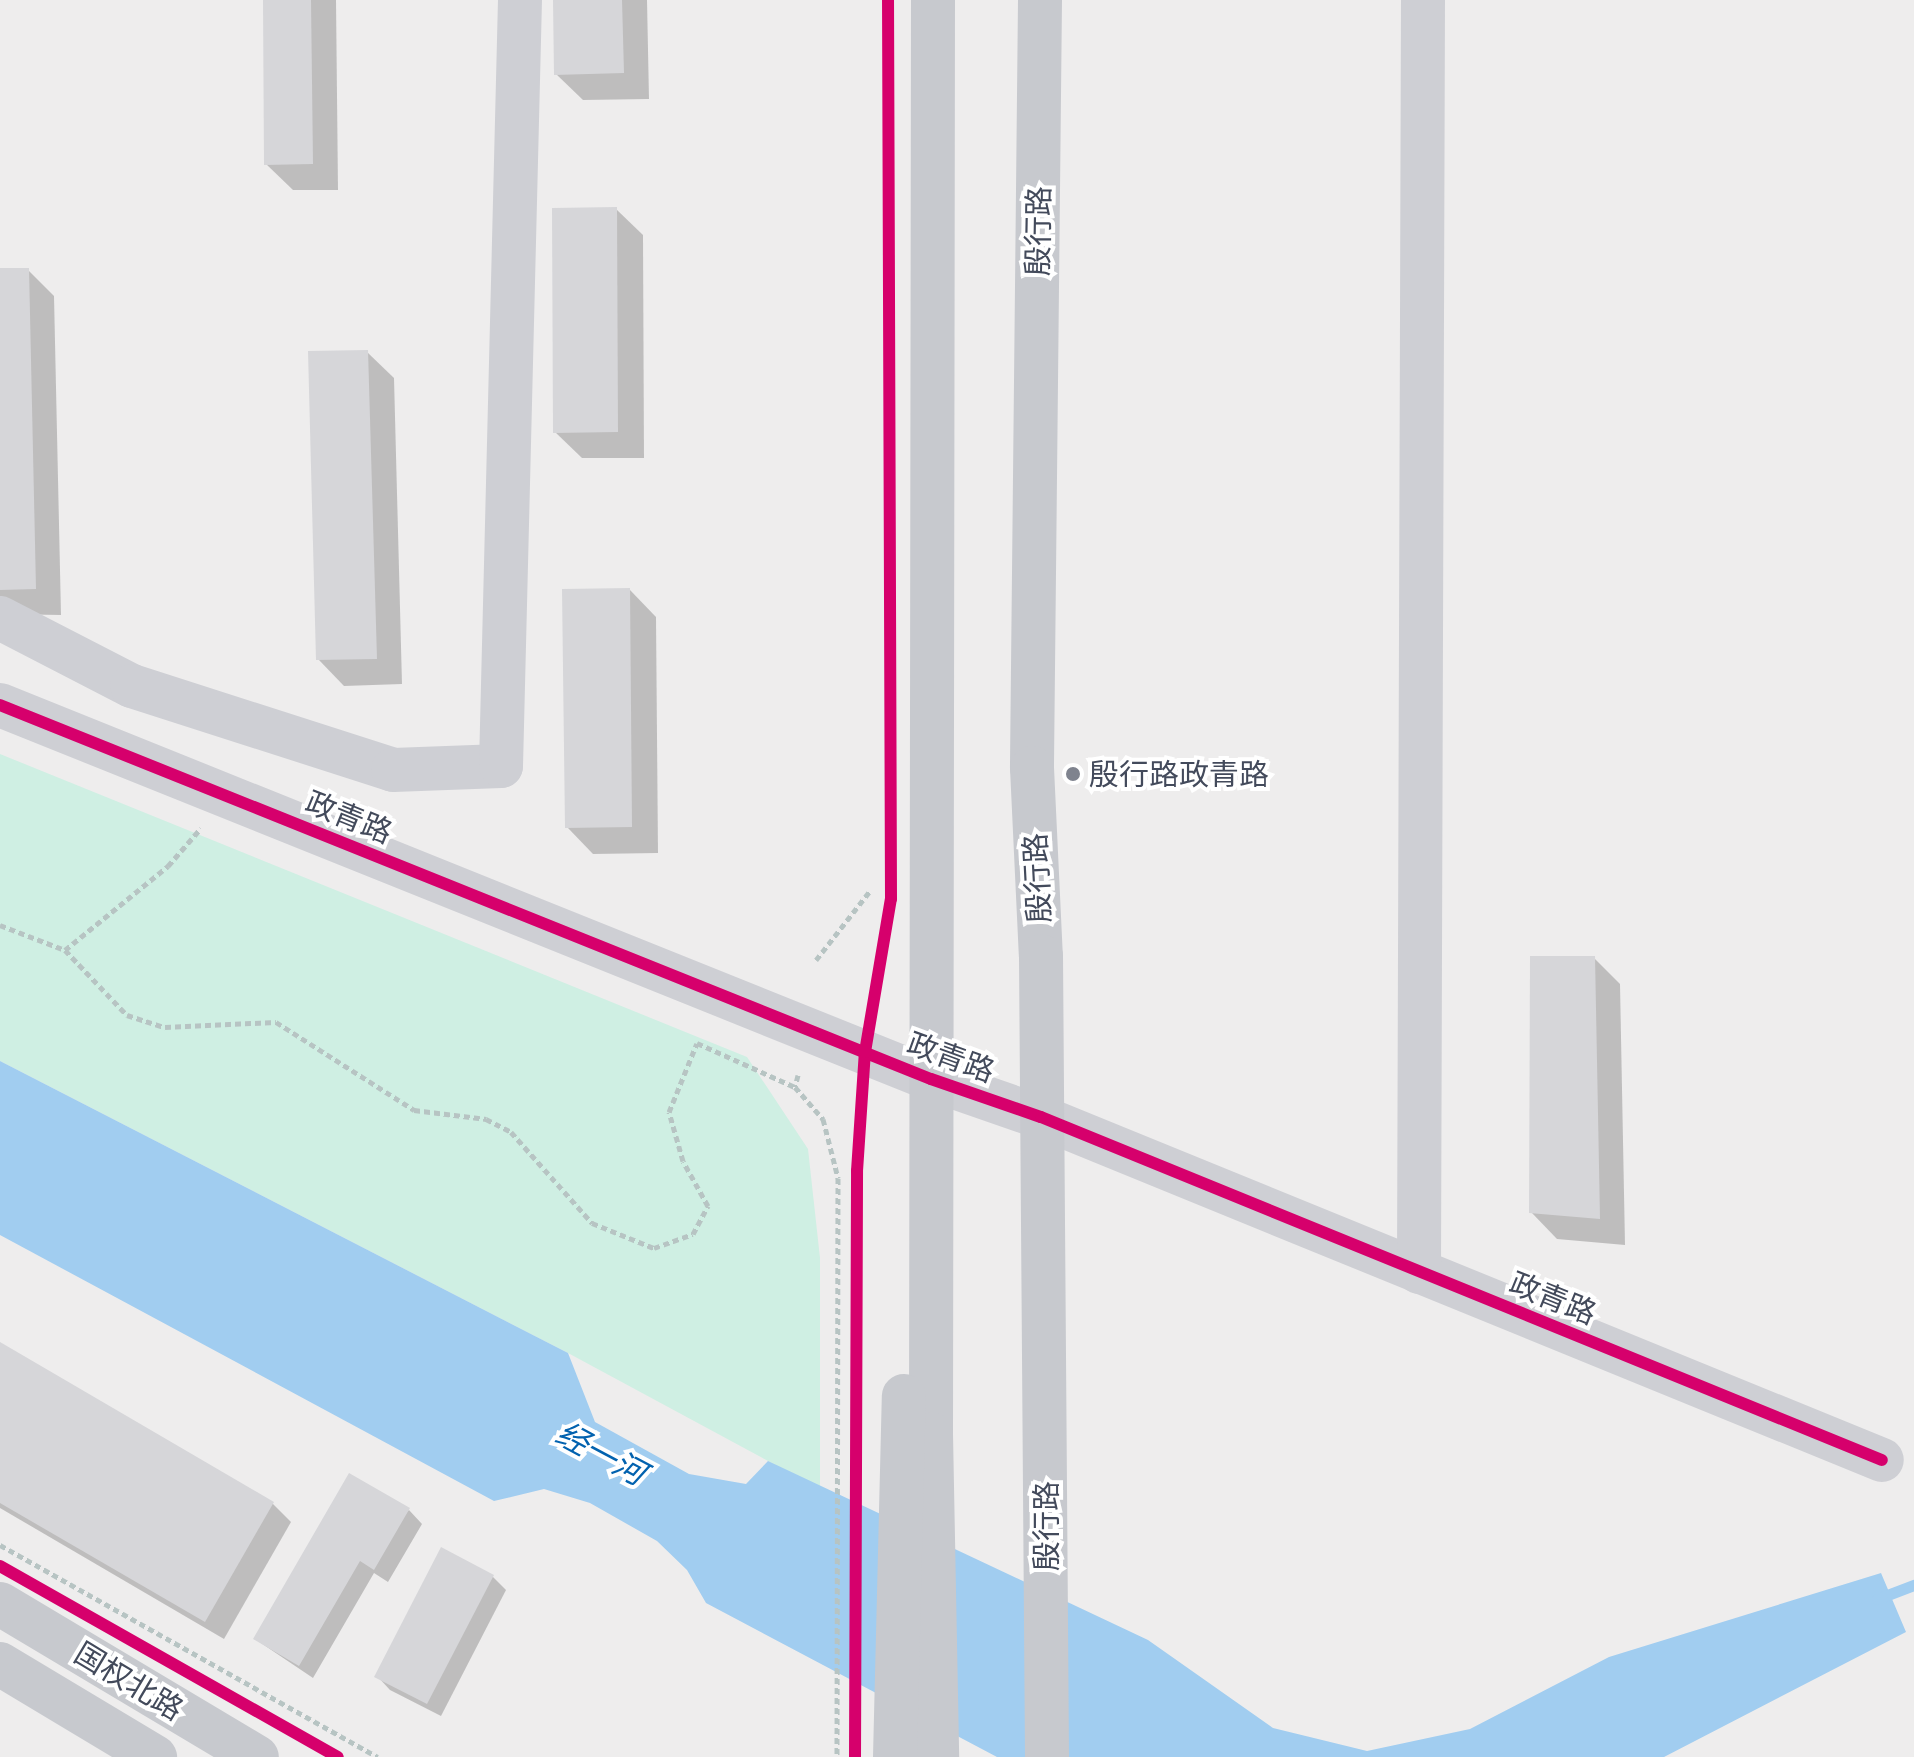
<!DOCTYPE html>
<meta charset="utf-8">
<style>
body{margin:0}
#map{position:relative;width:1914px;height:1757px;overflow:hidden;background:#eeeded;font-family:Mulish,"Noto Sans SC",sans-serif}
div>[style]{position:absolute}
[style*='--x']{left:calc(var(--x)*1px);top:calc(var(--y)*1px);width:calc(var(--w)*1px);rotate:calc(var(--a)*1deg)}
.green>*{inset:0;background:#cfefe3}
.water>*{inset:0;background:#a1cdf0}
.shadow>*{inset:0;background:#0003}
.stream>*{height:11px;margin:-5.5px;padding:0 5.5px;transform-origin:5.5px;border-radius:5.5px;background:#a1cdf0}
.building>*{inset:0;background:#d6d6d9}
.path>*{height:5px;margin-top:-2.5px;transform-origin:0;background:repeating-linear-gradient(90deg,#b7c4c3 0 6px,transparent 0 10px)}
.minor>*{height:44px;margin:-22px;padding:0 22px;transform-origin:22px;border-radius:22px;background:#cecfd4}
.major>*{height:44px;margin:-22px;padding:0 22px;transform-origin:22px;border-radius:22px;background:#c7c9ce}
.cycleway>*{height:12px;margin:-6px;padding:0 6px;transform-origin:6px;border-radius:6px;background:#d6006c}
.dots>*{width:22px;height:22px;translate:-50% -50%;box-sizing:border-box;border:4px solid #fff;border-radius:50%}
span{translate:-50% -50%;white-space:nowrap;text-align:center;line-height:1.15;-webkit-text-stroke:8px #fff;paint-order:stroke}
.street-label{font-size:30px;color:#434a5b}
.poi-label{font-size:30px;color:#434a5b}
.left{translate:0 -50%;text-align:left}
.water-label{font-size:32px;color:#0262af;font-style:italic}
</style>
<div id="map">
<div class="green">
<div style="clip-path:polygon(0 754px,747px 1057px,808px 1149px,820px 1258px,820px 1489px,568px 1353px,0 1061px)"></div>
</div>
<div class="water">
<div style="clip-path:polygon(0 1061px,568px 1353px,595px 1422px,689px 1474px,746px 1484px,768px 1461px,1148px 1640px,1273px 1728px,1367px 1751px,1470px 1729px,1609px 1657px,1881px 1573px,1906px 1632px,1664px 1757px,997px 1757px,706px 1603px,687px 1570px,657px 1541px,590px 1503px,544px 1489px,494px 1501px,0 1235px)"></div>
</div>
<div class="shadow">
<div style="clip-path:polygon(265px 0,336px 0,338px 190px,293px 190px,266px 164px)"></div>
<div style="clip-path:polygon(555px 0,647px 0,649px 99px,583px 100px,556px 74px)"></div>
<div style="clip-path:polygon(616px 209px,643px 235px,644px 458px,582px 458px,555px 432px)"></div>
<div style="clip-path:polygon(0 270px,28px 270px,54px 296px,61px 615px,0 614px)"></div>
<div style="clip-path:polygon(367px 352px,394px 378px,402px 684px,344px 686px,318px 659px)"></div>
<div style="clip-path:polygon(630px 590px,656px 617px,658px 853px,593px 854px,567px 827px)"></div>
<div style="clip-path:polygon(1594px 958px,1620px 984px,1625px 1245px,1557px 1239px,1531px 1212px)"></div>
<div style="clip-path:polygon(0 1344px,273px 1504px,291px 1522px,224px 1639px,0 1508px)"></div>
<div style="clip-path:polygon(409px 1510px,422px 1524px,388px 1582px,374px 1573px,313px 1678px,255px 1639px)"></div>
<div style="clip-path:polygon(492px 1576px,506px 1590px,441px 1716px,390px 1690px,377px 1676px)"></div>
</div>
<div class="stream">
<div style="--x:1877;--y:1599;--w:40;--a:-21"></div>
</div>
<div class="building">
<div style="clip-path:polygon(263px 0,311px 0,313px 164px,264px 165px)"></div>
<div style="clip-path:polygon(553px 0,622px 0,624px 73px,554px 75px)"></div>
<div style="clip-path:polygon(617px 207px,618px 432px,553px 433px,552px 208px)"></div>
<div style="clip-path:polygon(0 268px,29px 268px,36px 589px,0 590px)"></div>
<div style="clip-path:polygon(368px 350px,377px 659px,316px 660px,308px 351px)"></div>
<div style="clip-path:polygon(630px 588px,632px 827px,565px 828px,562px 589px)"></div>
<div style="clip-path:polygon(1530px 956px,1595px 956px,1600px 1219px,1529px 1213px)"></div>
<div style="clip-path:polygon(0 1342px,274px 1502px,205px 1622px,0 1503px)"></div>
<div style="clip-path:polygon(349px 1473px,410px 1508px,374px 1570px,360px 1561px,299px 1666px,253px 1639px)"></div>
<div style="clip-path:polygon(441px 1547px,494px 1575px,427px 1704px,374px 1677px)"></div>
</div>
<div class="path">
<div style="--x:0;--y:925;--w:70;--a:21"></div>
<div style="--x:65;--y:950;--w:90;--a:46.4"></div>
<div style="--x:127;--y:1015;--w:40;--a:18"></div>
<div style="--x:165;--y:1027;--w:111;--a:-2.6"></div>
<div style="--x:276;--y:1022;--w:164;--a:32.5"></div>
<div style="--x:414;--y:1110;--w:73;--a:7.1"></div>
<div style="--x:486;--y:1119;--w:28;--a:27"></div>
<div style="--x:511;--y:1132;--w:122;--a:48.3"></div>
<div style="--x:592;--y:1223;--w:67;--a:22"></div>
<div style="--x:654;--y:1248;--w:41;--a:-19.7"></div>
<div style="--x:693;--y:1234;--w:32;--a:-62"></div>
<div style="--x:708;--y:1206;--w:51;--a:-119.1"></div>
<div style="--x:683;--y:1161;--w:51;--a:-105.9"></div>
<div style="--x:669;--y:1112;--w:74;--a:-67.9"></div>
<div style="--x:697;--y:1043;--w:107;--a:24.2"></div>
<div style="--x:65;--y:950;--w:133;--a:-39.2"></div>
<div style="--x:168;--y:866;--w:50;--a:-49"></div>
<div style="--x:816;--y:960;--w:88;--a:-52"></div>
<div style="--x:798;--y:1075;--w:12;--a:104"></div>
<div style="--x:795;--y:1087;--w:43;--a:48.8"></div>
<div style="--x:823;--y:1119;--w:61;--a:75.7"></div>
<div style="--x:838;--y:1178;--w:579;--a:90.1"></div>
<div style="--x:0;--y:1545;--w:433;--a:29.3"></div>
</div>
<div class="minor">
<div style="--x:0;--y:618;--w:148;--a:27.3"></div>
<div style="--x:132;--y:686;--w:274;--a:17.8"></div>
<div style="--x:393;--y:770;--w:108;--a:-2.1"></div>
<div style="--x:501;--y:766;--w:766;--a:-88.58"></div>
<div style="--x:0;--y:705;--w:1003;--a:21.89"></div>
<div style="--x:931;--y:1079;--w:116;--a:19.1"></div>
<div style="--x:1041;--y:1117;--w:908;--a:22.19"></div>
<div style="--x:1419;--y:1272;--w:1272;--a:-89.82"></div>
</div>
<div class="major">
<div style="--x:933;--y:0;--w:1434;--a:90.08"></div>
<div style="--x:931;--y:1434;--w:323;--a:88.9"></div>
<div style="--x:1040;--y:0;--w:768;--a:90.6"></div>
<div style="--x:1032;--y:768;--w:188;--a:87.3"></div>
<div style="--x:1041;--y:956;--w:801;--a:89.57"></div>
<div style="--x:0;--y:1604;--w:299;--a:30.8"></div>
<div style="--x:0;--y:1664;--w:181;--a:31"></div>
<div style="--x:895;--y:1757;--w:361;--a:-88.6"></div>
</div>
<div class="cycleway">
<div style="--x:0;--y:705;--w:1003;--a:21.89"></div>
<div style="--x:931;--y:1079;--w:116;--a:19.1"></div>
<div style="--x:1041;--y:1117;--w:908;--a:22.19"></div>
<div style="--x:0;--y:1566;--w:388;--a:29.5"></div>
<div style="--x:855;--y:1757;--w:586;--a:-89.8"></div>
<div style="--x:857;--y:1171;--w:119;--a:-86.2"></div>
<div style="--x:865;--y:1052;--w:155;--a:-80.4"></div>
<div style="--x:891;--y:899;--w:899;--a:-90.19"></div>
</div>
<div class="dots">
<div style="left:1073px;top:774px;background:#7f838e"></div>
</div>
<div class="street-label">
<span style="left:1038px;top:231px;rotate:-89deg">殷行路</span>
<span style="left:349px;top:817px;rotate:22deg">政青路</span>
<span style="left:1037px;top:878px;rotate:-93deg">殷行路</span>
<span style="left:951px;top:1057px;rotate:20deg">政青路</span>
<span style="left:1553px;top:1298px;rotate:22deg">政青路</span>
<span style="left:1046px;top:1526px;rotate:-90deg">殷行路</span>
<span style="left:129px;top:1681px;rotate:31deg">国权北路</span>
</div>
<div class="poi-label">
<span class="left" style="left:1089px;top:774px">殷行路政青路</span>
</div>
<div class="water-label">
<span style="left:601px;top:1453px;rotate:28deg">经一河</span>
</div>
</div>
